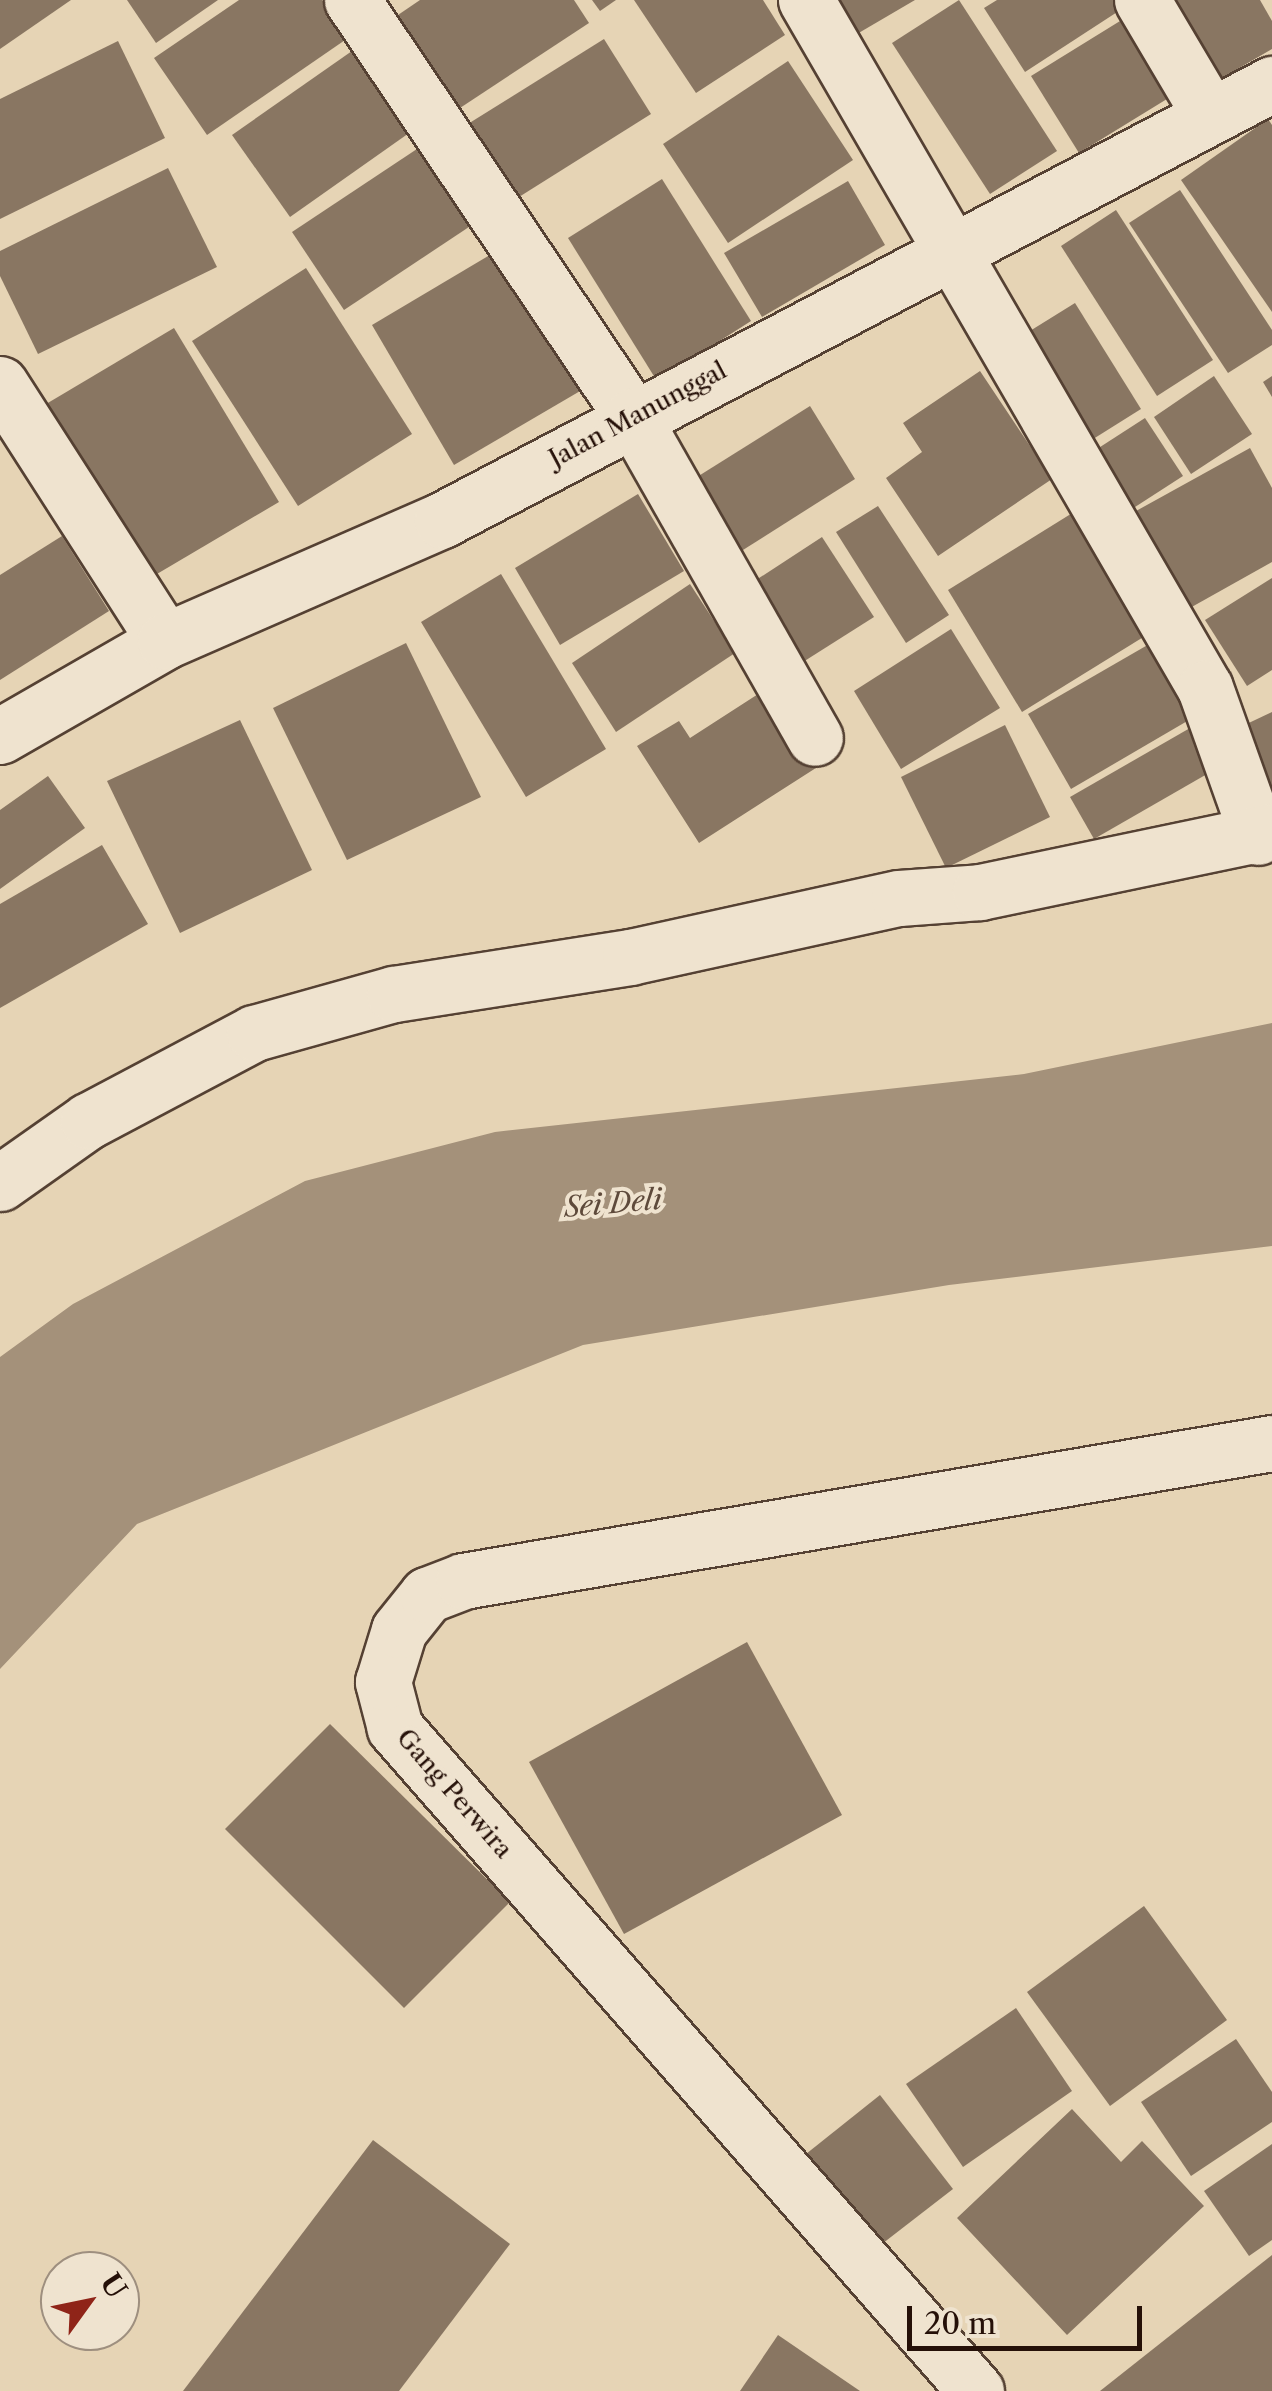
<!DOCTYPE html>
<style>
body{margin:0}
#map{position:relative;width:1272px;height:2391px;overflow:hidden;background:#e6d4b5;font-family:"Libre Caslon Text",serif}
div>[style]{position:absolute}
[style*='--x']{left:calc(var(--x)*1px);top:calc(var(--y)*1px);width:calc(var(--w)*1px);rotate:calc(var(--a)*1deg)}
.water>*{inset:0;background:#a4917a}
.building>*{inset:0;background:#897662}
.roads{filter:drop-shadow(2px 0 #554133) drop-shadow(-2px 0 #554133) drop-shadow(0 2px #554133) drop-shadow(0 -2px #554133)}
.minor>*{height:55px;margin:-27.5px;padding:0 27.5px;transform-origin:27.5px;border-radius:27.5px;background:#efe3cf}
span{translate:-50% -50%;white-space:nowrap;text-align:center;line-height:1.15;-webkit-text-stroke:8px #efe3cf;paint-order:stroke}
.street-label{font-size:25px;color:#251008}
.water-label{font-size:28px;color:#5e4a3b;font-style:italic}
.north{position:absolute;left:40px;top:2251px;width:100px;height:100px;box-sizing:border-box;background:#efe3cf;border:2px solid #9e8f7f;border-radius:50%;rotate:57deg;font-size:28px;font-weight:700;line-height:40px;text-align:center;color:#251008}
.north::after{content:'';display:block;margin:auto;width:35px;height:45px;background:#8f2418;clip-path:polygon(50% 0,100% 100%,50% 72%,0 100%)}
.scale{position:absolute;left:907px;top:2306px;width:235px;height:45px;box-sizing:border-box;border:5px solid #251008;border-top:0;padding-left:12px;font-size:30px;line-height:35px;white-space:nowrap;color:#251008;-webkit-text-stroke:8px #efe3cf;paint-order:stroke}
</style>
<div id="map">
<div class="water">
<div style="clip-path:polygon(1272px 1023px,1272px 1246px,949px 1285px,583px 1345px,137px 1524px,0 1669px,0 1357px,73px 1304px,305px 1181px,495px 1132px,1024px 1074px)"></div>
</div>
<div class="building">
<div style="clip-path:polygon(0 0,71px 0,0 49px)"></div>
<div style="clip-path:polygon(127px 0,218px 0,156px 43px)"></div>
<div style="clip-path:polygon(239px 0,322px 0,348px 38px,207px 135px,154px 58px)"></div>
<div style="clip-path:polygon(420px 0,574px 0,589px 23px,460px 108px,398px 15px)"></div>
<div style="clip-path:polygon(592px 0,616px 0,600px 11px)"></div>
<div style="clip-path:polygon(634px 0,763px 0,785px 35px,696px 93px)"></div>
<div style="clip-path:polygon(821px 0,915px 0,845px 41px)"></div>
<div style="clip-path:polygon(959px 0,1057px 151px,990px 194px,892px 43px)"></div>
<div style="clip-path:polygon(997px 0,1124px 0,1128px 5px,1025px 72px,984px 8px)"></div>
<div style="clip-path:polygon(1160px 0,1260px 0,1272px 21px,1272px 49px,1210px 85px)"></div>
<div style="clip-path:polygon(1133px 13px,1180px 91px,1079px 153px,1031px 76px)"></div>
<div style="clip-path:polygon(604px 39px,651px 114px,511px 202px,463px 127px)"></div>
<div style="clip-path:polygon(118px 41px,165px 138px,0 219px,0 99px)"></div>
<div style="clip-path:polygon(362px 44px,419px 126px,290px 217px,232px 135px)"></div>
<div style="clip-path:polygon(788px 61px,853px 160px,728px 243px,663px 144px)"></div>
<div style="clip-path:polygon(1268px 119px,1272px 125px,1272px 312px,1181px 180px)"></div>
<div style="clip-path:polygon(429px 141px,481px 219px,344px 310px,292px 232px)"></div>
<div style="clip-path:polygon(168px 168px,217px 267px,38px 354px,0 276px,0 251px)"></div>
<div style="clip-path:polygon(662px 179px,751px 321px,657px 381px,568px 238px)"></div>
<div style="clip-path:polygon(848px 181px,885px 245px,762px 317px,724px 253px)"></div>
<div style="clip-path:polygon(1180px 190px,1272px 330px,1272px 345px,1228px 373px,1129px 223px)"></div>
<div style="clip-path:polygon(1116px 210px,1213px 360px,1157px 396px,1061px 246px)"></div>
<div style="clip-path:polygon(505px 246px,587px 387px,454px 465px,372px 325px)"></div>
<div style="clip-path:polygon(306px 268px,412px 434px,298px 506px,192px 341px)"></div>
<div style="clip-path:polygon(1075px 303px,1141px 409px,1082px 446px,1017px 339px)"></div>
<div style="clip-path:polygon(174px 328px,279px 502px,140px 584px,36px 410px)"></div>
<div style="clip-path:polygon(980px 371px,1052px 479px,938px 556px,886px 478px,922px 452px,903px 423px)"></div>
<div style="clip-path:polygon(1214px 376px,1252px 434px,1191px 474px,1154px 417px)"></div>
<div style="clip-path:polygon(1272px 376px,1272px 397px,1263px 382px)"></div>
<div style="clip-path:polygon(810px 406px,855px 479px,735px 555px,689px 482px)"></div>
<div style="clip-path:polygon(1145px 418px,1183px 476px,1118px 518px,1080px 460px)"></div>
<div style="clip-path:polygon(1250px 448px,1272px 488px,1272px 562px,1181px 613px,1127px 516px)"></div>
<div style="clip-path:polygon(638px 494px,684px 571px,560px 645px,515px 568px)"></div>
<div style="clip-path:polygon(878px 506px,949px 615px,906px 643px,836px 532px)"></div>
<div style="clip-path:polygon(1082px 507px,1158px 628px,1022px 712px,948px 590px)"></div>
<div style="clip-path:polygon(62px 536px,109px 611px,0 680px,0 575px)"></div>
<div style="clip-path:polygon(822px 537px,874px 617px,803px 662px,753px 582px)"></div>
<div style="clip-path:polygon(501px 574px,606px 749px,526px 797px,421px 622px)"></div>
<div style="clip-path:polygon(1272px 578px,1272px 670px,1247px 686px,1205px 620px)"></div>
<div style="clip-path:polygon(690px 584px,735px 653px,616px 732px,572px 663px)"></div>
<div style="clip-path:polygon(951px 629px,1000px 708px,901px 769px,854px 691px)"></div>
<div style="clip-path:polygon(1158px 639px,1201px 713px,1071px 789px,1028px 714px)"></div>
<div style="clip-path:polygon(406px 643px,481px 797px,347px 860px,273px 708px)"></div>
<div style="clip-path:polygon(769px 687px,819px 766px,699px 843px,637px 746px,679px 721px,690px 738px)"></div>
<div style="clip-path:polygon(1272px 712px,1272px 809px,1236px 729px)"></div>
<div style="clip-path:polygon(240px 720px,312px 870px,180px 933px,107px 781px)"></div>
<div style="clip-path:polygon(1197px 724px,1221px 766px,1094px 839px,1070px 797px)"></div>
<div style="clip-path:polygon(1005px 725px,1050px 817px,946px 868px,901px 777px)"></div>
<div style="clip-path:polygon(48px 776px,85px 828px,0 889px,0 810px)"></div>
<div style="clip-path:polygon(102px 845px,148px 924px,0 1008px,0 904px)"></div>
<div style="clip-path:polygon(747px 1642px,842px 1815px,624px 1934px,529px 1762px)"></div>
<div style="clip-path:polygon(330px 1724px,510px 1902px,404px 2008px,225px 1829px)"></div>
<div style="clip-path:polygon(1144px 1906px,1227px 2020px,1110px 2106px,1027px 1992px)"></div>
<div style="clip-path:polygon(1016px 2008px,1072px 2091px,963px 2167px,906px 2084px)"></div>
<div style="clip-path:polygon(1236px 2039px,1272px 2092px,1272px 2122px,1191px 2176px,1141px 2102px)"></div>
<div style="clip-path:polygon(880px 2095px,953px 2189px,878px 2247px,806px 2154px)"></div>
<div style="clip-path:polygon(1072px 2109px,1121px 2162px,1142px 2141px,1204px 2206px,1067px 2335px,957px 2218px)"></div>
<div style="clip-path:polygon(373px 2140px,510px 2244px,399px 2391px,183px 2391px)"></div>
<div style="clip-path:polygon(1272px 2144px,1272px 2240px,1249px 2256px,1204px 2191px)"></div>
<div style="clip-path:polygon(1272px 2255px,1272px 2391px,1100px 2391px)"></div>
<div style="clip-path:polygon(778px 2335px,860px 2391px,740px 2391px)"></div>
</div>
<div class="roads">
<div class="minor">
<div style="--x:352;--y:0;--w:501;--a:56.06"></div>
<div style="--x:632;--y:416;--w:370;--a:60.4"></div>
<div style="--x:806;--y:0;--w:795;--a:59.89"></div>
<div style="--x:1205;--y:688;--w:158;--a:70.4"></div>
<div style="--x:1142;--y:0;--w:134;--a:59.4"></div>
<div style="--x:0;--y:384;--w:305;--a:57.3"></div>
<div style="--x:0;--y:736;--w:190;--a:-29.9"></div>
<div style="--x:165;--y:641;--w:302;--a:-23.6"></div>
<div style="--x:442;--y:520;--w:938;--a:-27.71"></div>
<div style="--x:0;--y:1183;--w:108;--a:-35.2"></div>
<div style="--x:88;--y:1121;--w:188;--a:-27.9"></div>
<div style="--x:254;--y:1033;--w:145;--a:-15.6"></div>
<div style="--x:394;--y:994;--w:239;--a:-8.9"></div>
<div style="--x:630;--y:957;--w:275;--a:-12.4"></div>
<div style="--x:899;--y:898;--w:81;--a:-4.2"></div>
<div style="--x:980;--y:892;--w:298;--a:-11.8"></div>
<div style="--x:976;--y:2391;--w:882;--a:-131.23"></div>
<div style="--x:395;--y:1728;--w:48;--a:-104.6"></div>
<div style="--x:383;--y:1682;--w:54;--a:-72.9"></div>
<div style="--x:399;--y:1630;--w:45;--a:-51.3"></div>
<div style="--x:427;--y:1595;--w:39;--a:-21"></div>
<div style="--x:463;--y:1581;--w:821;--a:-9.68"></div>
</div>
</div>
<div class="street-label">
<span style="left:638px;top:415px;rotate:-28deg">Jalan Manunggal</span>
<span style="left:454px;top:1794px;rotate:49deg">Gang Perwira</span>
</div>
<div class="water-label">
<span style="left:613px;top:1203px;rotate:-5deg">Sei Deli</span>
</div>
<div class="north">U</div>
<div class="scale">20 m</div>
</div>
